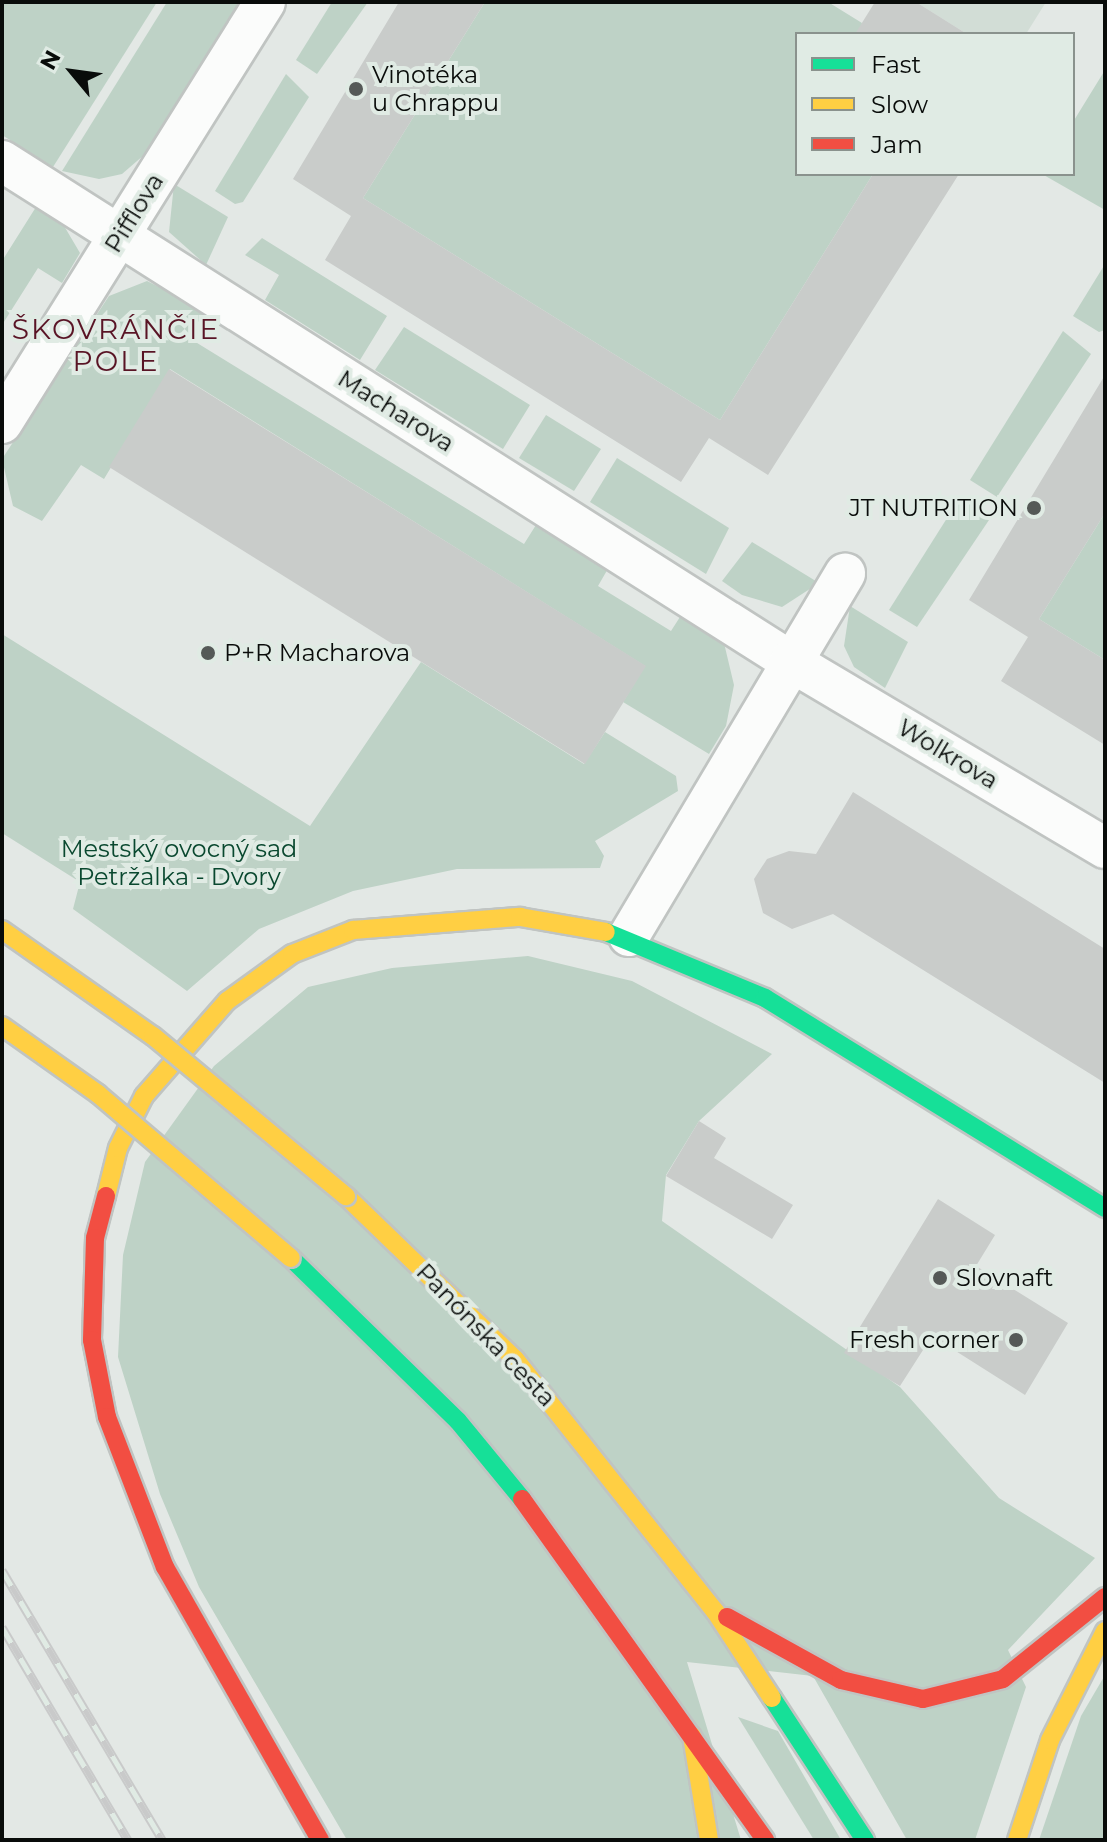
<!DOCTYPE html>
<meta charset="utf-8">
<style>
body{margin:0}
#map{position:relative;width:1107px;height:1842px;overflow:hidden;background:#e3e8e5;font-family:Montserrat,sans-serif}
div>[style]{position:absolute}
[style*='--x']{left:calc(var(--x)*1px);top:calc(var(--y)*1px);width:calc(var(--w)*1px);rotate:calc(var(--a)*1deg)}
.built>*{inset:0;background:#d2ddd6}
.green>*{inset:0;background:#bed2c6}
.building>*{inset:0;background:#c9ccca}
.roads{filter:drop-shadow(2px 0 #c0c4c2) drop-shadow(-2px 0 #c0c4c2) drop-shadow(0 2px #c0c4c2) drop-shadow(0 -2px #c0c4c2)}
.street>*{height:40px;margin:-20px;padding:0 20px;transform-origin:20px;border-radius:20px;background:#fbfcfb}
.fast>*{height:18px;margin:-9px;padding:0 9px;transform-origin:9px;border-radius:9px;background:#16e098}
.slow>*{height:18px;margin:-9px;padding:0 9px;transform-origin:9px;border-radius:9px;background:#ffcf43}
.jam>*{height:18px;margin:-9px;padding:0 9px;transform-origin:9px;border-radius:9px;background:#f24e42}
.rail>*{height:9px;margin-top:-4.5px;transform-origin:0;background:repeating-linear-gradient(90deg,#e0ebe4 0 18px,#c9caca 0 36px);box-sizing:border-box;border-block:2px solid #c9caca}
.bridges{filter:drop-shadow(2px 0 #c0c4c2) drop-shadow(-2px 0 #c0c4c2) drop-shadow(0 2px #c0c4c2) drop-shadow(0 -2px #c0c4c2)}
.slow-bridge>*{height:18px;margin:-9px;padding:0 9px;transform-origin:9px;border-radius:9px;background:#ffcf43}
.dots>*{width:22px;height:22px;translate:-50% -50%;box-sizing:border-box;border:4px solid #e0ebe4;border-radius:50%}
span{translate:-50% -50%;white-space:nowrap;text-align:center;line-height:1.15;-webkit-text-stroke:8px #e0ebe4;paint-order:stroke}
.poi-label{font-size:24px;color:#090c0a}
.left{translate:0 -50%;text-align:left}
.right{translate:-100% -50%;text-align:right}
.street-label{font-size:24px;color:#090c0a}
.park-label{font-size:24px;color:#09482f}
.quarter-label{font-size:28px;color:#591425;letter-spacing:2px}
.frame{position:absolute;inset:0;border:4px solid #090c0a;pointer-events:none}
.legend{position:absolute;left:795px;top:32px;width:280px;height:144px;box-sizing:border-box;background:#e0ebe4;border:2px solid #8a928d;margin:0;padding:10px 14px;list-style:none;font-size:24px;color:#090c0a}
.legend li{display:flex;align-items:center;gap:16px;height:40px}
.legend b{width:40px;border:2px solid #8a928d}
.north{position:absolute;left:32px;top:32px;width:80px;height:80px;-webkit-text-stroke:6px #e0ebe4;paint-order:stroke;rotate:299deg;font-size:22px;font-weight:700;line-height:32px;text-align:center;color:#090c0a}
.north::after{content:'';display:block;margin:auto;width:28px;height:36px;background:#090c0a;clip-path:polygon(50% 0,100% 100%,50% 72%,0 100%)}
</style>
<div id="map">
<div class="built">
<div style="clip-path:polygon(916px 2px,1046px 2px,1026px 34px,967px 34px)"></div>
</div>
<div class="green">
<div style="clip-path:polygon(2px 2px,157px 2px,53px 167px,2px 135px)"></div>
<div style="clip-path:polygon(167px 2px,249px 2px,166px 136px,122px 174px,99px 179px,62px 171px)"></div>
<div style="clip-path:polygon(332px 2px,368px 2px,317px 74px,296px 60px)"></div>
<div style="clip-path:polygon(485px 2px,828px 2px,862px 23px,859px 34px,797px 34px,797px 174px,873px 174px,720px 420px,363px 198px)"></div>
<div style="clip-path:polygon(1105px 70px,1105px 210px,1042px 174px,1073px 174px,1073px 122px)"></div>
<div style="clip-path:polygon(286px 74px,309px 97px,243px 202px,235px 204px,215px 191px)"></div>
<div style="clip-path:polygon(174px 184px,228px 217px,206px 265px,169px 232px)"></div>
<div style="clip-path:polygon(36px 207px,60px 219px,80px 253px,62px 283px,38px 268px,2px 325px,2px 261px)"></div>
<div style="clip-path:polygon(262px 238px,387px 316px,360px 360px,265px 300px,279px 275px,245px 255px)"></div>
<div style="clip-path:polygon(1105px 264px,1105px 330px,1099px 332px,1073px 316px)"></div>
<div style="clip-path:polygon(147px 281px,205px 310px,189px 338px,524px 544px,541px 517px,613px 560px,598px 586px,671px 631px,687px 606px,724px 643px,734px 685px,726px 726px,709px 754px,623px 702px,645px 666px,170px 369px,104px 479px,81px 465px,42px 521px,13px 506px,2px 459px,109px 296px)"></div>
<div style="clip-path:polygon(404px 327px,530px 405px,503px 449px,375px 370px)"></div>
<div style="clip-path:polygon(1063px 331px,1091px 354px,997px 497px,970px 480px)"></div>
<div style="clip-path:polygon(546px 415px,601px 449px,574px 491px,519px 458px)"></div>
<div style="clip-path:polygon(617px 458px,729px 528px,706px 574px,590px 502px)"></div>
<div style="clip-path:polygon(961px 496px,989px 520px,917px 627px,889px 610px)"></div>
<div style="clip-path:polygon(1105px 513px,1105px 660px,1039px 619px)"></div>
<div style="clip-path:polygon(752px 542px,819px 583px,782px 607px,742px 595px,722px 581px)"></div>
<div style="clip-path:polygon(850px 606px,908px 642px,885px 688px,854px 667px,844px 646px)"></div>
<div style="clip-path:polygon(2px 634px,310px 826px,421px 662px,584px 764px,605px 732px,676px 776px,678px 791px,595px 841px,604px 856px,600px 868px,457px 869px,353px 891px,259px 929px,187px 991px,73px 909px,80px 882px,2px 833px)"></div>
<div style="clip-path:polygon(528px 956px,632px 981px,772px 1054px,699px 1121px,666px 1175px,662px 1221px,900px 1387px,999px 1498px,1095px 1558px,1008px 1650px,1026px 1687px,975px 1840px,907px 1840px,813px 1676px,687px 1662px,741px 1840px,347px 1840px,199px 1587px,160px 1494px,118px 1357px,123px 1255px,145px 1162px,214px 1066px,308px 987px,392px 968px)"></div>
<div style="clip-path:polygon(1105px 1675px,1105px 1840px,1039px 1840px,1081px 1716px)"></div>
<div style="clip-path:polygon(738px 1717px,778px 1731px,841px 1840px,814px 1840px)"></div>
</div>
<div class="building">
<div style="clip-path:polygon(399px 2px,485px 2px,363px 198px,720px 420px,873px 174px,959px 174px,768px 475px,709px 438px,681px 482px,325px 260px,351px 216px,293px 179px)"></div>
<div style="clip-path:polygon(875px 2px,916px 2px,967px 34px,855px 34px)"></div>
<div style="clip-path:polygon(169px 369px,646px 666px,585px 764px,109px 467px)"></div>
<div style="clip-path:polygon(1105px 375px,1105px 513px,1039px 619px,1105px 660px,1105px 745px,1001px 681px,1028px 637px,969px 600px)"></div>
<div style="clip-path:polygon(853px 792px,1105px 949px,1105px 1083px,833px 914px,792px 929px,763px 913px,754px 879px,767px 859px,789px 851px,816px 854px)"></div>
<div style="clip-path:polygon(699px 1121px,726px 1138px,714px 1158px,793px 1205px,772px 1239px,666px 1176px)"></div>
<div style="clip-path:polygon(938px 1199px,995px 1235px,976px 1266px,1068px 1323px,1025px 1395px,932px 1336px,900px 1386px,844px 1353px)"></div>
</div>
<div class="roads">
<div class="street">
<div style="--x:2;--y:161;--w:933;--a:32.4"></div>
<div style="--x:790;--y:661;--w:366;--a:30.7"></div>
<div style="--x:2;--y:423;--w:496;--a:-58"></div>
<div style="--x:629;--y:936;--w:422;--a:-59.2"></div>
</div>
<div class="fast">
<div style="--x:606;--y:932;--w:172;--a:22.5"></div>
<div style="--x:765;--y:998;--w:400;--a:31.7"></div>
<div style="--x:291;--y:1258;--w:233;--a:44.3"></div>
<div style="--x:458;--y:1421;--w:101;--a:50.6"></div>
<div style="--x:772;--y:1698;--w:170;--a:56.8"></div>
</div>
<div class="slow">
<div style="--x:106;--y:1196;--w:49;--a:-76"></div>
<div style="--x:118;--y:1148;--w:58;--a:-63.4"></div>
<div style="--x:144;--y:1096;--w:126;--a:-48.9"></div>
<div style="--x:227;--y:1001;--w:80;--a:-35.9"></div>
<div style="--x:292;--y:954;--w:66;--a:-21.5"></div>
<div style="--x:353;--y:930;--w:168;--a:-4.5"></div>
<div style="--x:520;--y:917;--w:87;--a:9.9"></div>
<div style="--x:346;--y:1196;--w:235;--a:44"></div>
<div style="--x:515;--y:1359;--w:322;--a:51.6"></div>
<div style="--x:715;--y:1611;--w:104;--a:56.8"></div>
<div style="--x:692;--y:1736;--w:105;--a:80.7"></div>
<div style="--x:1017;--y:1840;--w:105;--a:-71.7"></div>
<div style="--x:1050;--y:1740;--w:122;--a:-63.2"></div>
</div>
<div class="jam">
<div style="--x:106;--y:1196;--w:43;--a:104.7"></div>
<div style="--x:95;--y:1238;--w:102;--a:91.7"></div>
<div style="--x:92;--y:1340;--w:78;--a:79"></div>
<div style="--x:107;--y:1417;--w:161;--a:68.9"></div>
<div style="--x:165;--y:1567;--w:314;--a:60.4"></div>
<div style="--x:522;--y:1499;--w:419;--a:54.5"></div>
<div style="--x:727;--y:1617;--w:130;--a:28.9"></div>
<div style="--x:841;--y:1680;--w:84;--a:13"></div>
<div style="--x:923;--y:1699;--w:82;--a:-14"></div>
<div style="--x:1003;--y:1679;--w:131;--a:-38.8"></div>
</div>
</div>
<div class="rail">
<div style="--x:2;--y:1570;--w:314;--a:59.3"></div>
<div style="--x:2;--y:1627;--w:247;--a:59.4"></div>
</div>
<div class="bridges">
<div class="slow-bridge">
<div style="--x:2;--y:930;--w:184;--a:35.1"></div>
<div style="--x:153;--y:1036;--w:251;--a:39.7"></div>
<div style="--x:2;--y:1026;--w:118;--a:35.3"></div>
<div style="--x:98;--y:1094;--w:253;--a:40.4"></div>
</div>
</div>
<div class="dots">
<div style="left:356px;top:89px;background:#555957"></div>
<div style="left:1034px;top:508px;background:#555957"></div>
<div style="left:208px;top:653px;background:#555957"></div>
<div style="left:940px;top:1278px;background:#555957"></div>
<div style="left:1016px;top:1340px;background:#555957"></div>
</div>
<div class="poi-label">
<span class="left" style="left:372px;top:89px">Vinotéka<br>u Chrappu</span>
<span class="right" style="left:1018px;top:508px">JT NUTRITION</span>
<span class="left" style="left:224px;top:653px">P+R Macharova</span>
<span class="left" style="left:956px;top:1278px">Slovnaft</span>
<span class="right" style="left:1000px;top:1340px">Fresh corner</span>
</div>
<div class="street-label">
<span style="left:134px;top:213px;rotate:-58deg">Pifflova</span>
<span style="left:396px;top:411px;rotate:32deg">Macharova</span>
<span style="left:948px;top:754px;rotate:31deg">Wolkrova</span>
<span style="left:486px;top:1335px;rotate:46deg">Panónska cesta</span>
</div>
<div class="park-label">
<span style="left:179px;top:863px">Mestský ovocný sad<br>Petržalka - Dvory</span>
</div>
<div class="quarter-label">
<span style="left:116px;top:345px">ŠKOVRÁNČIE<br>POLE</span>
</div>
<div class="frame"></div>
<ul class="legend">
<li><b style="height:10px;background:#16e098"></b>Fast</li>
<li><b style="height:10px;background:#ffcf43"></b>Slow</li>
<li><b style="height:10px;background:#f24e42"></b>Jam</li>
</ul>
<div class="north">N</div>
</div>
